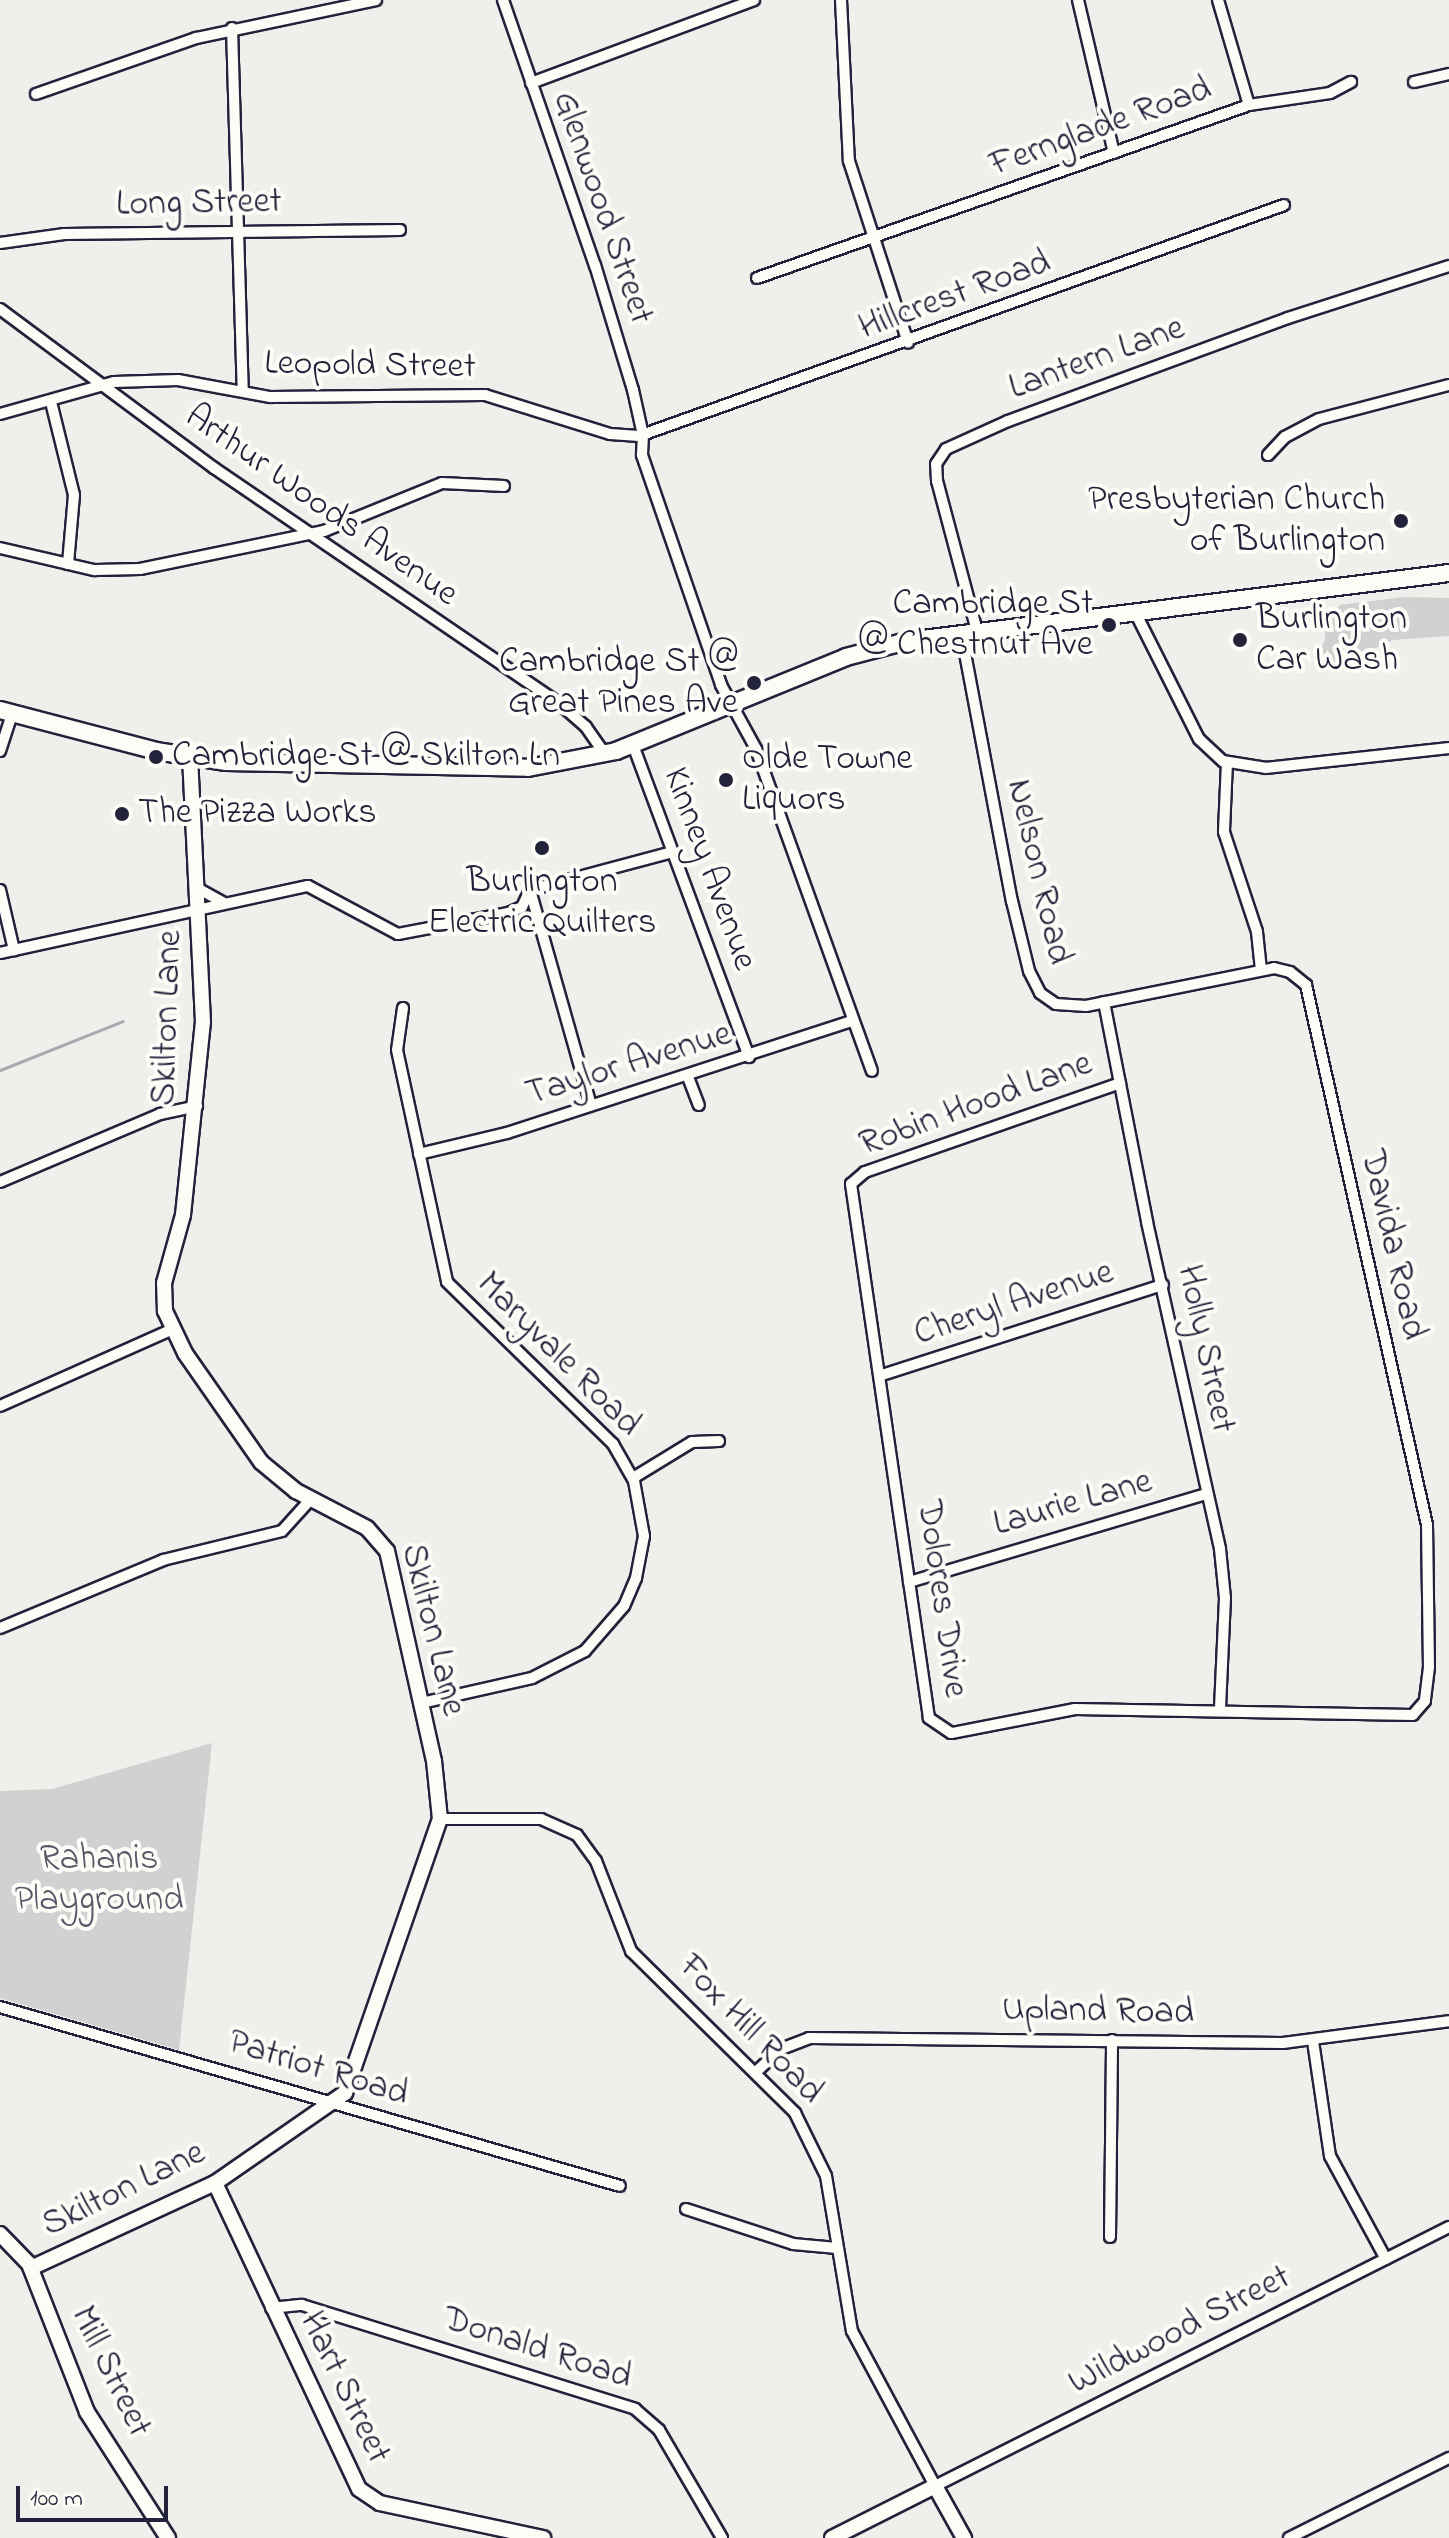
<!DOCTYPE html>
<style>
body{margin:0}
#map{position:relative;width:1449px;height:2538px;overflow:hidden;background:#f0efec;font-family:"Indie Flower",sans-serif}
div>[style]{position:absolute}
[style*='--x']{left:calc(var(--x)*1px);top:calc(var(--y)*1px);width:calc(var(--w)*1px);rotate:calc(var(--a)*1deg)}
.green>*{inset:0;background:#d2d1d1}
.stream>*{height:3px;margin:-1.5px;padding:0 1.5px;transform-origin:1.5px;border-radius:1.5px;background:#a9a9b0}
.roads{filter:drop-shadow(2px 0 #22223b) drop-shadow(-2px 0 #22223b) drop-shadow(0 2px #22223b) drop-shadow(0 -2px #22223b)}
.street>*{height:10px;margin:-5px;padding:0 5px;transform-origin:5px;border-radius:5px;background:#fdfcf7}
.secondary>*{height:14px;margin:-7px;padding:0 7px;transform-origin:7px;border-radius:7px;background:#fdfcf7}
.primary>*{height:16px;margin:-8px;padding:0 8px;transform-origin:8px;border-radius:8px;background:#fdfcf7}
.dots>*{width:22px;height:22px;translate:-50% -50%;box-sizing:border-box;border:4px solid #fdfcf7;border-radius:50%}
span{translate:-50% -50%;white-space:nowrap;text-align:center;line-height:1.15;-webkit-text-stroke:8px #fdfcf7;paint-order:stroke}
.street-label{font-size:36px;color:#22223b}
.poi-label{font-size:36px;color:#22223b}
.right{translate:-100% -50%;text-align:right}
.left{translate:0 -50%;text-align:left}
.park-label{font-size:36px;color:#575768}
.scale{position:absolute;left:16px;top:2486px;width:152px;height:36px;box-sizing:border-box;border:4px solid #22223b;border-top:0;padding-left:10px;font-size:24px;line-height:28px;white-space:nowrap;color:#22223b;-webkit-text-stroke:6px #fdfcf7;paint-order:stroke}
</style>
<div id="map">
<div class="green">
<div style="clip-path:polygon(1404px 597px,1449px 598px,1449px 636px,1393px 640px,1340px 665px,1314px 661px,1325px 640px,1325px 620px,1340px 605px)"></div>
<div style="clip-path:polygon(212px 1743px,179px 2050px,0 1998px,0 1791px,52px 1789px)"></div>
</div>
<div class="stream">
<div style="--x:0;--y:1070;--w:132;--a:-21.7"></div>
</div>
<div class="roads">
<div class="street">
<div style="--x:503;--y:0;--w:281;--a:70.9"></div>
<div style="--x:595;--y:265;--w:131;--a:73.1"></div>
<div style="--x:633;--y:390;--w:46;--a:77.5"></div>
<div style="--x:643;--y:435;--w:20;--a:93"></div>
<div style="--x:642;--y:455;--w:243;--a:71"></div>
<div style="--x:721;--y:685;--w:73;--a:61.3"></div>
<div style="--x:756;--y:749;--w:342;--a:70.2"></div>
<div style="--x:841;--y:0;--w:161;--a:87.2"></div>
<div style="--x:849;--y:161;--w:191;--a:72"></div>
<div style="--x:1078;--y:0;--w:157;--a:76.8"></div>
<div style="--x:1218;--y:0;--w:109;--a:73.6"></div>
<div style="--x:232;--y:28;--w:362;--a:88.3"></div>
<div style="--x:1414;--y:82;--w:36;--a:-13"></div>
<div style="--x:531;--y:83;--w:238;--a:-20.4"></div>
<div style="--x:36;--y:94;--w:170;--a:-19.3"></div>
<div style="--x:196;--y:38;--w:184;--a:-11.9"></div>
<div style="--x:0;--y:243;--w:65;--a:-8"></div>
<div style="--x:64;--y:234;--w:336;--a:-0.7"></div>
<div style="--x:757;--y:278;--w:522;--a:-19.37"></div>
<div style="--x:1249;--y:105;--w:82;--a:-8.4"></div>
<div style="--x:1330;--y:93;--w:24;--a:-28"></div>
<div style="--x:0;--y:309;--w:267;--a:36.6"></div>
<div style="--x:214;--y:468;--w:420;--a:34.3"></div>
<div style="--x:561;--y:705;--w:33;--a:41"></div>
<div style="--x:586;--y:727;--w:33;--a:55"></div>
<div style="--x:51;--y:402;--w:96;--a:76.1"></div>
<div style="--x:74;--y:495;--w:69;--a:95"></div>
<div style="--x:68;--y:564;--w:28;--a:13"></div>
<div style="--x:95;--y:570;--w:45;--a:-1.3"></div>
<div style="--x:140;--y:569;--w:188;--a:-11.7"></div>
<div style="--x:324;--y:531;--w:127;--a:-22.1"></div>
<div style="--x:442;--y:483;--w:62;--a:2.8"></div>
<div style="--x:0;--y:414;--w:118;--a:-15.7"></div>
<div style="--x:114;--y:382;--w:64;--a:-1.8"></div>
<div style="--x:178;--y:380;--w:94;--a:10.5"></div>
<div style="--x:270;--y:397;--w:215;--a:-0.5"></div>
<div style="--x:485;--y:395;--w:131;--a:17.3"></div>
<div style="--x:610;--y:434;--w:29;--a:4"></div>
<div style="--x:639;--y:436;--w:685;--a:-19.7"></div>
<div style="--x:1268;--y:455;--w:25;--a:-47"></div>
<div style="--x:1285;--y:437;--w:38;--a:-28"></div>
<div style="--x:1319;--y:419;--w:134;--a:-14.7"></div>
<div style="--x:0;--y:548;--w:70;--a:13.2"></div>
<div style="--x:1135;--y:612;--w:142;--a:63.3"></div>
<div style="--x:1199;--y:739;--w:33;--a:43"></div>
<div style="--x:1223;--y:761;--w:44;--a:9.2"></div>
<div style="--x:1266;--y:768;--w:184;--a:-6.2"></div>
<div style="--x:977;--y:631;--w:155;--a:-104.9"></div>
<div style="--x:937;--y:481;--w:17;--a:-93"></div>
<div style="--x:936;--y:464;--w:18;--a:-56"></div>
<div style="--x:946;--y:449;--w:68;--a:-24.3"></div>
<div style="--x:1008;--y:421;--w:298;--a:-20.2"></div>
<div style="--x:1288;--y:318;--w:169;--a:-17.9"></div>
<div style="--x:961;--y:632;--w:274;--a:79.3"></div>
<div style="--x:1012;--y:901;--w:72;--a:76.3"></div>
<div style="--x:1029;--y:971;--w:25;--a:63"></div>
<div style="--x:1040;--y:993;--w:19;--a:35"></div>
<div style="--x:1056;--y:1004;--w:30;--a:4"></div>
<div style="--x:1086;--y:1006;--w:192;--a:-11.4"></div>
<div style="--x:1274;--y:968;--w:16;--a:14"></div>
<div style="--x:1290;--y:972;--w:21;--a:39"></div>
<div style="--x:1306;--y:985;--w:553;--a:77.37"></div>
<div style="--x:1427;--y:1525;--w:142;--a:89.2"></div>
<div style="--x:1429;--y:1667;--w:34;--a:97"></div>
<div style="--x:1425;--y:1701;--w:18;--a:131"></div>
<div style="--x:1413;--y:1715;--w:338;--a:-179"></div>
<div style="--x:1075;--y:1709;--w:126;--a:169"></div>
<div style="--x:951;--y:1733;--w:27;--a:-146"></div>
<div style="--x:929;--y:1718;--w:540;--a:-98.31"></div>
<div style="--x:851;--y:1184;--w:18;--a:-41"></div>
<div style="--x:865;--y:1172;--w:270;--a:-19.2"></div>
<div style="--x:633;--y:745;--w:333;--a:69.6"></div>
<div style="--x:0;--y:751;--w:40;--a:-72"></div>
<div style="--x:1227;--y:762;--w:70;--a:92.5"></div>
<div style="--x:1224;--y:832;--w:105;--a:71.7"></div>
<div style="--x:1257;--y:932;--w:37;--a:84"></div>
<div style="--x:199;--y:889;--w:29;--a:29"></div>
<div style="--x:0;--y:890;--w:62;--a:76.9"></div>
<div style="--x:530;--y:890;--w:223;--a:74.2"></div>
<div style="--x:530;--y:890;--w:148;--a:-14.9"></div>
<div style="--x:0;--y:953;--w:315;--a:-12.3"></div>
<div style="--x:308;--y:886;--w:102;--a:28.1"></div>
<div style="--x:398;--y:934;--w:112;--a:-10.8"></div>
<div style="--x:508;--y:913;--w:15;--a:-23"></div>
<div style="--x:522;--y:907;--w:19;--a:-65"></div>
<div style="--x:1104;--y:1002;--w:224;--a:78.9"></div>
<div style="--x:1147;--y:1222;--w:335;--a:77.4"></div>
<div style="--x:1220;--y:1549;--w:49;--a:84.2"></div>
<div style="--x:1225;--y:1598;--w:112;--a:92.6"></div>
<div style="--x:403;--y:1008;--w:42;--a:98.1"></div>
<div style="--x:397;--y:1050;--w:237;--a:77.8"></div>
<div style="--x:447;--y:1282;--w:232;--a:44.3"></div>
<div style="--x:613;--y:1444;--w:43;--a:60.4"></div>
<div style="--x:634;--y:1481;--w:56;--a:79.7"></div>
<div style="--x:644;--y:1536;--w:43;--a:100.8"></div>
<div style="--x:636;--y:1578;--w:30;--a:113"></div>
<div style="--x:624;--y:1606;--w:60;--a:130.9"></div>
<div style="--x:585;--y:1651;--w:59;--a:153"></div>
<div style="--x:532;--y:1678;--w:114;--a:167.3"></div>
<div style="--x:688;--y:1077;--w:30;--a:69"></div>
<div style="--x:419;--y:1154;--w:90;--a:-13.4"></div>
<div style="--x:507;--y:1133;--w:363;--a:-18"></div>
<div style="--x:0;--y:1182;--w:174;--a:-23"></div>
<div style="--x:160;--y:1114;--w:38;--a:-12"></div>
<div style="--x:882;--y:1375;--w:295;--a:-17.8"></div>
<div style="--x:0;--y:1406;--w:187;--a:-24"></div>
<div style="--x:633;--y:1478;--w:69;--a:-31.4"></div>
<div style="--x:692;--y:1442;--w:27;--a:-2"></div>
<div style="--x:909;--y:1582;--w:311;--a:-16.5"></div>
<div style="--x:0;--y:1628;--w:177;--a:-22.6"></div>
<div style="--x:163;--y:1560;--w:122;--a:-13.7"></div>
<div style="--x:282;--y:1531;--w:42;--a:-47.9"></div>
<div style="--x:440;--y:1819;--w:101;--a:0"></div>
<div style="--x:541;--y:1819;--w:39;--a:24"></div>
<div style="--x:577;--y:1835;--w:32;--a:54"></div>
<div style="--x:596;--y:1861;--w:97;--a:68.7"></div>
<div style="--x:631;--y:1951;--w:231;--a:44.6"></div>
<div style="--x:795;--y:2113;--w:70;--a:63.8"></div>
<div style="--x:826;--y:2176;--w:157;--a:80.5"></div>
<div style="--x:852;--y:2331;--w:176;--a:61.8"></div>
<div style="--x:935;--y:2486;--w:576;--a:-26.74"></div>
<div style="--x:0;--y:2007;--w:645;--a:16.1"></div>
<div style="--x:1313;--y:2041;--w:116;--a:81.6"></div>
<div style="--x:1330;--y:2156;--w:117;--a:61.5"></div>
<div style="--x:757;--y:2071;--w:33;--a:-43"></div>
<div style="--x:781;--y:2049;--w:30;--a:-21"></div>
<div style="--x:809;--y:2038;--w:474;--a:0.6"></div>
<div style="--x:1283;--y:2043;--w:167;--a:-7.5"></div>
<div style="--x:686;--y:2209;--w:113;--a:18.1"></div>
<div style="--x:793;--y:2244;--w:44;--a:5.2"></div>
<div style="--x:1110;--y:2237;--w:197;--a:-89.4"></div>
<div style="--x:271;--y:2308;--w:31;--a:-6"></div>
<div style="--x:302;--y:2305;--w:349;--a:17.3"></div>
<div style="--x:635;--y:2409;--w:32;--a:41"></div>
<div style="--x:659;--y:2430;--w:125;--a:59.7"></div>
<div style="--x:1289;--y:2538;--w:179;--a:-26.6"></div>
</div>
<div class="secondary">
<div style="--x:215;--y:2183;--w:338;--a:64.8"></div>
<div style="--x:359;--y:2489;--w:25;--a:34"></div>
<div style="--x:380;--y:2503;--w:167;--a:12.1"></div>
<div style="--x:0;--y:2234;--w:42;--a:46"></div>
<div style="--x:29;--y:2264;--w:159;--a:68.6"></div>
<div style="--x:87;--y:2412;--w:150;--a:57.3"></div>
<div style="--x:31;--y:2268;--w:203;--a:-24.8"></div>
<div style="--x:215;--y:2183;--w:158;--a:-34.7"></div>
<div style="--x:345;--y:2093;--w:290;--a:-70.9"></div>
<div style="--x:440;--y:1819;--w:58;--a:-95.9"></div>
<div style="--x:434;--y:1761;--w:215;--a:-102.6"></div>
<div style="--x:387;--y:1551;--w:30;--a:-131"></div>
<div style="--x:367;--y:1528;--w:80;--a:-152.5"></div>
<div style="--x:296;--y:1491;--w:45;--a:-140.4"></div>
<div style="--x:261;--y:1462;--w:133;--a:-124.9"></div>
<div style="--x:185;--y:1353;--w:47;--a:-115.5"></div>
<div style="--x:165;--y:1311;--w:28;--a:-92"></div>
<div style="--x:164;--y:1283;--w:71;--a:-74.4"></div>
<div style="--x:183;--y:1215;--w:194;--a:-84.1"></div>
<div style="--x:203;--y:1022;--w:264;--a:-92.8"></div>
<div style="--x:832;--y:2538;--w:115;--a:-26.8"></div>
<div style="--x:935;--y:2486;--w:60;--a:60.9"></div>
</div>
<div class="primary">
<div style="--x:0;--y:710;--w:161;--a:14.7"></div>
<div style="--x:156;--y:751;--w:71;--a:8.9"></div>
<div style="--x:226;--y:762;--w:302;--a:1.1"></div>
<div style="--x:528;--y:768;--w:90;--a:-10.9"></div>
<div style="--x:616;--y:751;--w:248;--a:-22.2"></div>
<div style="--x:846;--y:657;--w:63;--a:-14.7"></div>
<div style="--x:907;--y:641;--w:546;--a:-7.15"></div>
</div>
</div>
<div class="dots">
<div style="left:1401px;top:521px;background:#22223b"></div>
<div style="left:1109px;top:625px;background:#22223b"></div>
<div style="left:1240px;top:640px;background:#22223b"></div>
<div style="left:754px;top:683px;background:#22223b"></div>
<div style="left:156px;top:757px;background:#22223b"></div>
<div style="left:726px;top:780px;background:#22223b"></div>
<div style="left:122px;top:814px;background:#22223b"></div>
<div style="left:542px;top:848px;background:#22223b"></div>
</div>
<div class="street-label">
<span style="left:1101px;top:128px;rotate:-20deg">Fernglade Road</span>
<span style="left:199px;top:204px;rotate:-1deg">Long Street</span>
<span style="left:602px;top:208px;rotate:71deg">Glenwood Street</span>
<span style="left:955px;top:296px;rotate:-20deg">Hillcrest Road</span>
<span style="left:1097px;top:359px;rotate:-20deg">Lantern Lane</span>
<span style="left:370px;top:366px;rotate:1deg">Leopold Street</span>
<span style="left:321px;top:506px;rotate:35deg">Arthur Woods Avenue</span>
<span style="left:709px;top:869px;rotate:70deg">Kinney Avenue</span>
<span style="left:1038px;top:872px;rotate:77deg">Nelson Road</span>
<span style="left:168px;top:1018px;rotate:-88deg">Skilton Lane</span>
<span style="left:629px;top:1065px;rotate:-17deg">Taylor Avenue</span>
<span style="left:976px;top:1105px;rotate:-20deg">Robin Hood Lane</span>
<span style="left:1392px;top:1245px;rotate:77deg">Davida Road</span>
<span style="left:1014px;top:1304px;rotate:-18deg">Cheryl Avenue</span>
<span style="left:1205px;top:1349px;rotate:78deg">Holly Street</span>
<span style="left:558px;top:1355px;rotate:45deg">Maryvale Road</span>
<span style="left:1073px;top:1504px;rotate:-16deg">Laurie Lane</span>
<span style="left:941px;top:1599px;rotate:82deg">Dolores Drive</span>
<span style="left:432px;top:1630px;rotate:76deg">Skilton Lane</span>
<span style="left:1098px;top:2012px;rotate:1deg">Upland Road</span>
<span style="left:750px;top:2030px;rotate:46deg">Fox Hill Road</span>
<span style="left:318px;top:2069px;rotate:17deg">Patriot Road</span>
<span style="left:124px;top:2190px;rotate:-26deg">Skilton Lane</span>
<span style="left:1180px;top:2331px;rotate:-27deg">Wildwood Street</span>
<span style="left:537px;top:2349px;rotate:18deg">Donald Road</span>
<span style="left:110px;top:2372px;rotate:64deg">Mill Street</span>
<span style="left:344px;top:2388px;rotate:64deg">Hart Street</span>
</div>
<div class="poi-label">
<span class="right" style="left:1385px;top:521px">Presbyterian Church<br>of Burlington</span>
<span class="right" style="left:1093px;top:625px">Cambridge St<br>@ Chestnut Ave</span>
<span class="left" style="left:1256px;top:640px">Burlington<br>Car Wash</span>
<span class="right" style="left:738px;top:683px">Cambridge St @<br>Great Pines Ave</span>
<span class="left" style="left:172px;top:757px">Cambridge St @ Skilton Ln</span>
<span class="left" style="left:742px;top:780px">Olde Towne<br>Liquors</span>
<span class="left" style="left:138px;top:814px">The Pizza Works</span>
<span style="left:542px;top:903px">Burlington<br>Electric Quilters</span>
</div>
<div class="park-label">
<span style="left:99px;top:1880px">Rahanis<br>Playground</span>
</div>
<div class="scale">100 m</div>
</div>
